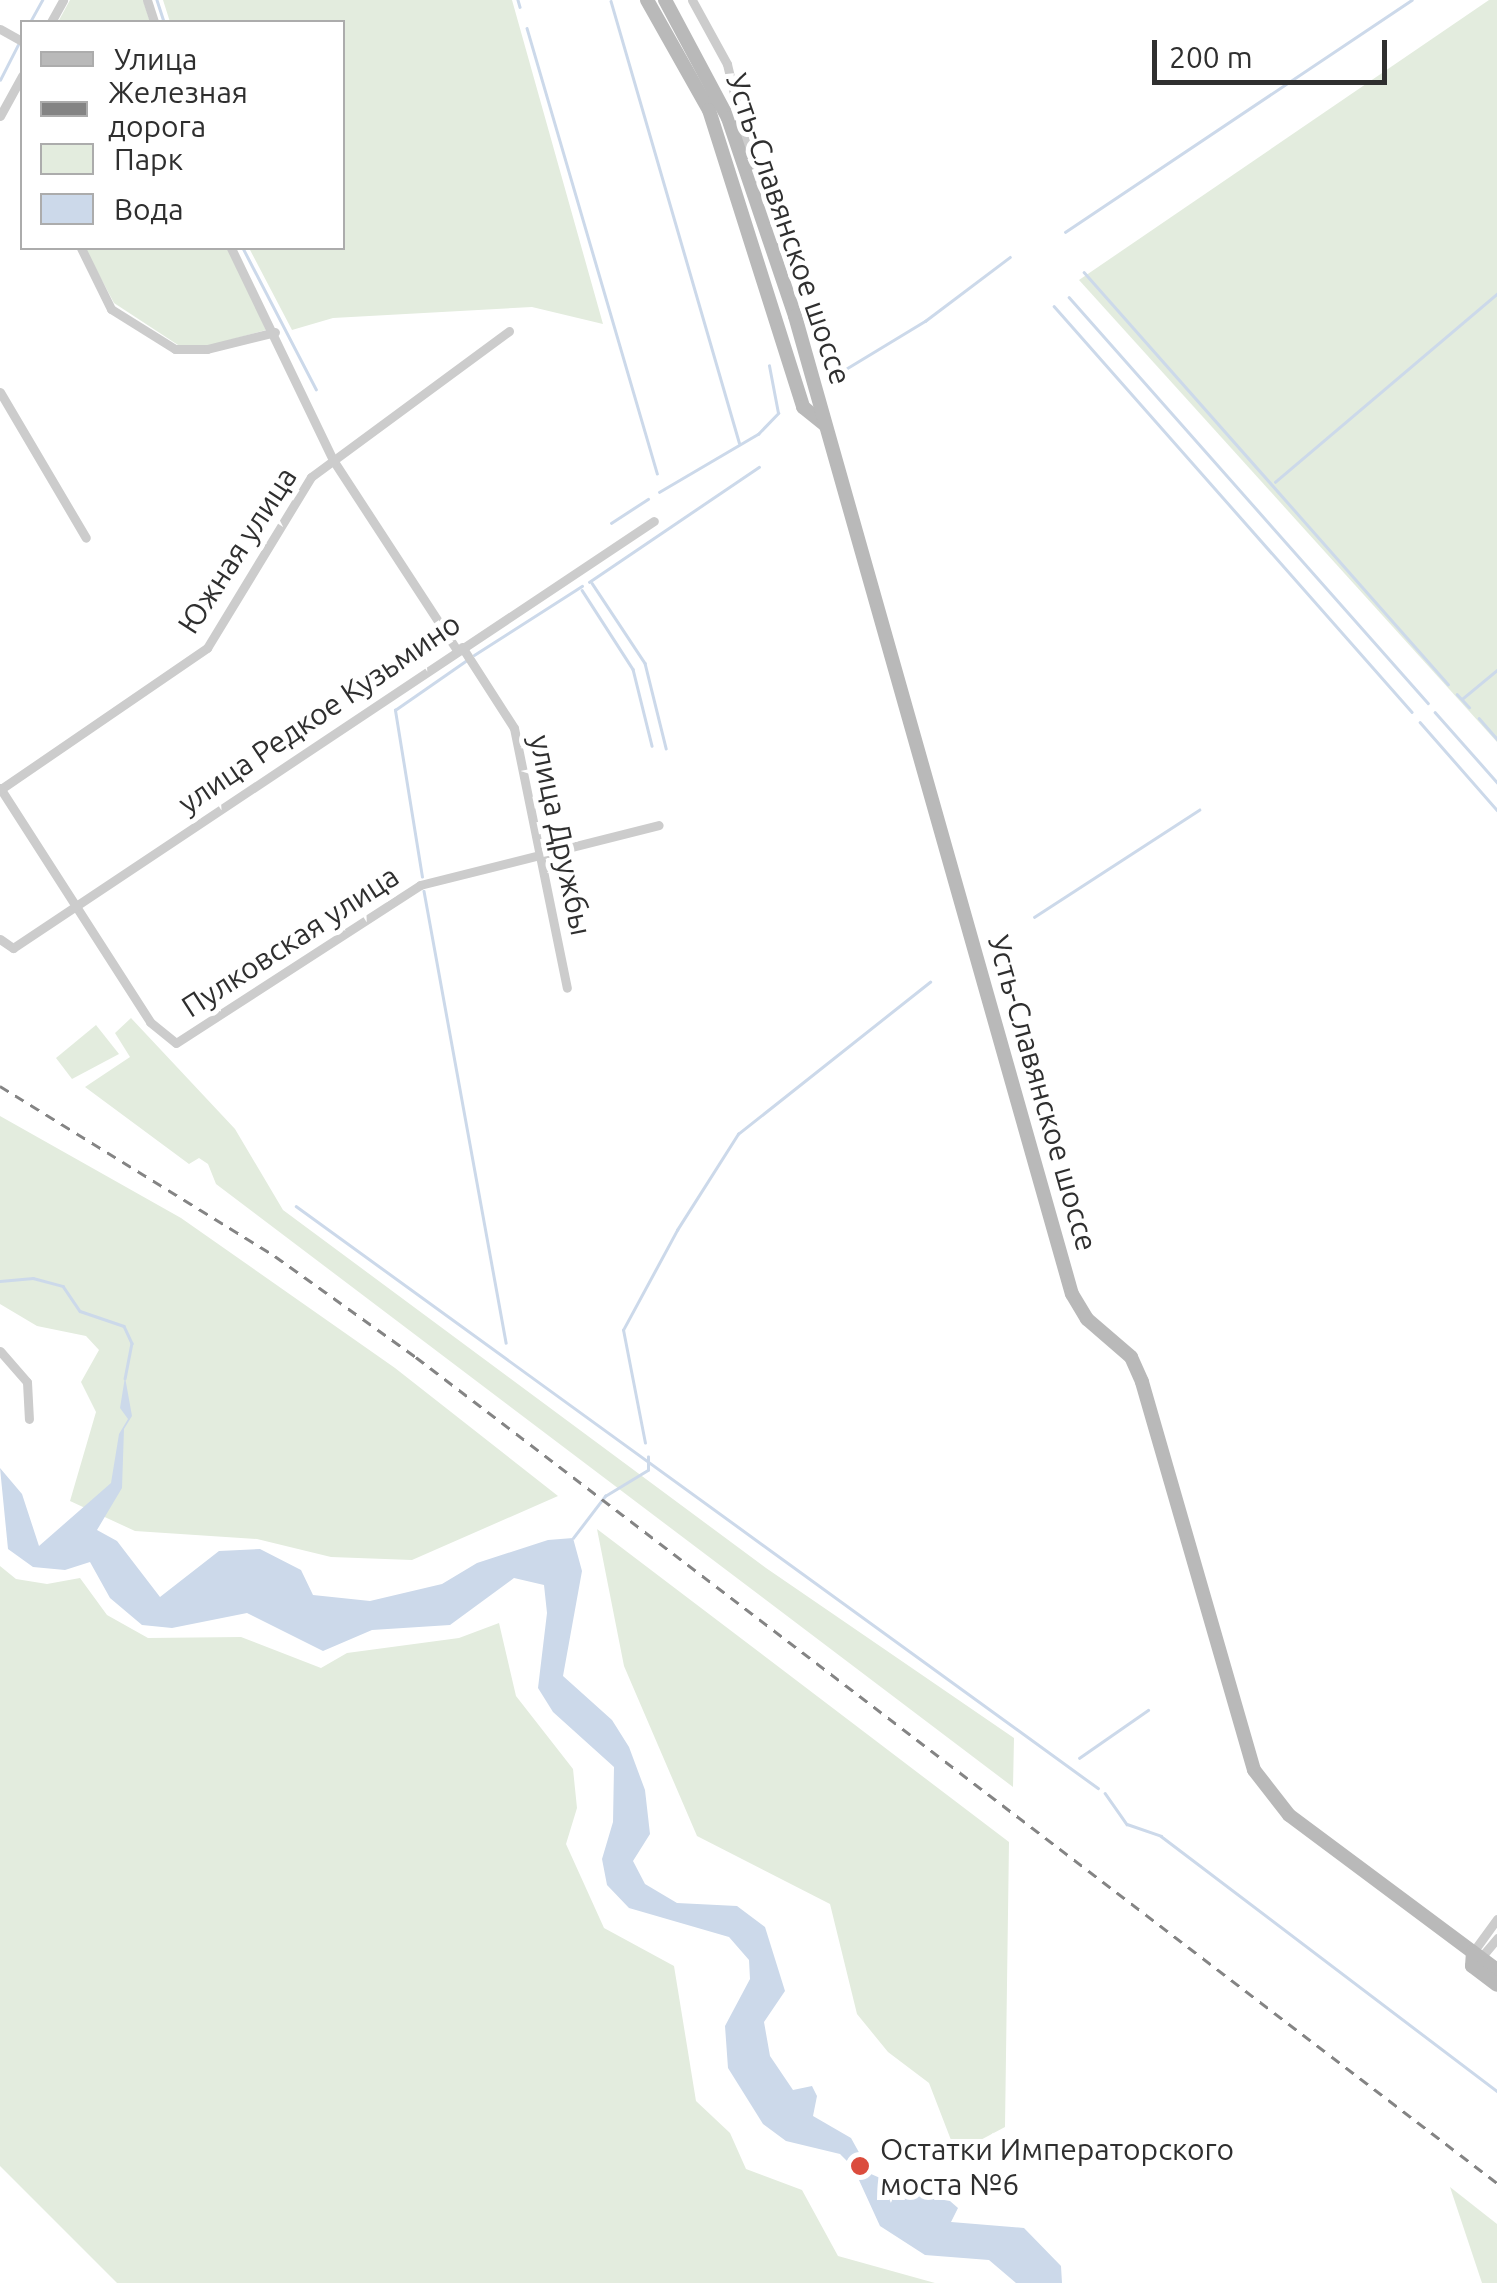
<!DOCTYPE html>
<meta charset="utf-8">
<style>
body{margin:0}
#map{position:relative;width:1497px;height:2283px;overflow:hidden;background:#fff;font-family:Ubuntu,sans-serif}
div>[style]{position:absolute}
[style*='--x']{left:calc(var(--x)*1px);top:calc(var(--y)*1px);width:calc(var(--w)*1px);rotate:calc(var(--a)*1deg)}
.green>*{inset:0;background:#e3ecde}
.water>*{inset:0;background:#ccd9ea}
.stream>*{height:2.5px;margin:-1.25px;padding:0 1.25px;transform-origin:1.25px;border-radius:1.25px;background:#ccd9ea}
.street>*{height:9px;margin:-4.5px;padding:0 4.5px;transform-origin:4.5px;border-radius:4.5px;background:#ccc}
.secondary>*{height:14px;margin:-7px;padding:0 7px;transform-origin:7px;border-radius:7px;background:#b9b9b9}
.rail>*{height:2.5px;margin-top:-1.25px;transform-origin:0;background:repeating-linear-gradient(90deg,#848484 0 10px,transparent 0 18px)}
.dots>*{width:28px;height:28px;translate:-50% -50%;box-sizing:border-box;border:5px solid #fff;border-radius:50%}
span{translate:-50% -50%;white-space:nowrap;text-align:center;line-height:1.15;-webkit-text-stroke:10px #fff;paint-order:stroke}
.street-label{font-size:30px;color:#2f2f2f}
.poi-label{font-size:30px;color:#2f2f2f}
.left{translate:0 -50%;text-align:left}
.legend{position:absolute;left:20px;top:20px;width:325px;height:230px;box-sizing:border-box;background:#fff;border:2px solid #acacac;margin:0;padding:12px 18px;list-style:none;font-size:30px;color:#2f2f2f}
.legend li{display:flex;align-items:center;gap:20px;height:50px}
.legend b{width:50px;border:2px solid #acacac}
.scale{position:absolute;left:1152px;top:40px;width:235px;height:45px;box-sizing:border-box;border:5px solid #2f2f2f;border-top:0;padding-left:12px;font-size:30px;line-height:35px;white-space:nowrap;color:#2f2f2f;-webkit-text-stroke:8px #fff;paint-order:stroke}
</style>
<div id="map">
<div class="green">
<div style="clip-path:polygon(70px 0,143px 0,150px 22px,58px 22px)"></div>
<div style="clip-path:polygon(163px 0,512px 0,603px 324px,532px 307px,333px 318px,292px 330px,249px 248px,342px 248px,342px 22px,170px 22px)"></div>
<div style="clip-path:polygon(1489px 0,1497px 0,1497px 742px,1079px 280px)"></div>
<div style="clip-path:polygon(85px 248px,229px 248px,266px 330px,204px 347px,178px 345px,114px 303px)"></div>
<div style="clip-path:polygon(131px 1018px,235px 1129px,283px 1210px,766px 1568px,1014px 1738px,1013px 1787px,216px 1184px,208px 1164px,199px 1158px,189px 1164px,85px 1087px,130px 1057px,115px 1033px)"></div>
<div style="clip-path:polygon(96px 1025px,119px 1054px,72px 1079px,56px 1058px)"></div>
<div style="clip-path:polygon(0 1116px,181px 1218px,395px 1368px,558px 1496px,412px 1560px,331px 1557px,257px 1539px,135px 1531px,70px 1501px,96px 1412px,81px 1382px,99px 1350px,86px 1336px,37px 1326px,0 1304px)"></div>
<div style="clip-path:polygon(597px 1529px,1009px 1842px,1005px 2127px,956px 2153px,929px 2083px,888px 2052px,857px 2014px,830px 1904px,697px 1836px,624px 1666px)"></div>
<div style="clip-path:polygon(0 1566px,16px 1579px,47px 1584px,80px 1578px,107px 1615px,148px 1638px,241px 1637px,321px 1668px,347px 1653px,459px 1638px,499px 1623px,516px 1696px,573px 1769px,577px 1808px,566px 1844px,604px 1928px,674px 1966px,696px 2101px,730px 2133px,746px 2169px,802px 2190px,838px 2256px,935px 2283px,117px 2283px,0 2166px)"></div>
<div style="clip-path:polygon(1450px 2187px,1497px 2224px,1497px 2283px,1482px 2283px)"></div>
</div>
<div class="water">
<div style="clip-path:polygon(125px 1377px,132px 1416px,124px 1429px,122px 1488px,97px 1530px,117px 1541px,160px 1597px,219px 1551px,260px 1549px,301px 1570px,313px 1595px,370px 1601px,442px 1584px,477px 1563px,548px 1540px,573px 1538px,582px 1571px,563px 1676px,612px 1720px,629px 1747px,645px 1790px,650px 1834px,633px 1861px,645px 1884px,677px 1903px,737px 1906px,765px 1927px,785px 1991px,764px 2022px,770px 2056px,793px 2090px,812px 2086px,817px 2096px,813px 2116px,851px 2138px,871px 2174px,921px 2196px,950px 2201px,958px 2208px,951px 2222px,1024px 2228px,1061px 2266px,1062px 2283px,1016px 2283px,989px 2260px,925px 2255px,880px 2226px,853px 2167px,840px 2154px,786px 2141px,763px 2124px,728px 2068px,725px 2026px,750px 1979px,749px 1960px,729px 1937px,629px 1908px,607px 1885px,602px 1859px,613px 1822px,614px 1767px,553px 1712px,538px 1688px,547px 1613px,544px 1585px,514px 1578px,450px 1625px,372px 1630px,323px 1651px,247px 1613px,172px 1628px,142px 1625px,110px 1598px,90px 1562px,65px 1570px,33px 1567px,8px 1549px,0 1468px,22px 1494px,39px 1546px,111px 1483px,119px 1434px,128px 1419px,120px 1408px)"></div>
</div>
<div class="stream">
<div style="--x:157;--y:0;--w:23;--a:72"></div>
<div style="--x:518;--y:0;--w:7;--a:74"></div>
<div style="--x:611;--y:1;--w:460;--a:73.8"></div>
<div style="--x:30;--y:22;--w:25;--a:-61"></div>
<div style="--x:527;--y:28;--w:464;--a:73.7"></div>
<div style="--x:0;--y:80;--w:39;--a:-63"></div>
<div style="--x:1065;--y:232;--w:417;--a:-33.8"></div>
<div style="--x:243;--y:248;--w:159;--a:62.6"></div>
<div style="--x:1084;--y:272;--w:550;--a:48.54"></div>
<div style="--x:1069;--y:297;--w:542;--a:48.52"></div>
<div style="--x:1054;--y:306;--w:541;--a:48.6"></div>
<div style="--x:823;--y:349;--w:23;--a:67"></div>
<div style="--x:832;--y:370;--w:12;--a:0"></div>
<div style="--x:844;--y:370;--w:95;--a:-31.2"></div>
<div style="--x:925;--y:321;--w:106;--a:-37"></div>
<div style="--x:1275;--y:482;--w:291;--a:-40.3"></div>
<div style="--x:659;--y:492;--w:115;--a:-30.4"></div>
<div style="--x:758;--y:434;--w:29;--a:-46"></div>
<div style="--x:778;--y:413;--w:48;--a:-100.8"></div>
<div style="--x:611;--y:523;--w:44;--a:-33"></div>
<div style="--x:589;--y:582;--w:205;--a:-34.1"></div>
<div style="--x:592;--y:583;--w:96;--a:56.5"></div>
<div style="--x:645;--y:663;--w:88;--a:76.1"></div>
<div style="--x:582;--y:590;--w:94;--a:57.2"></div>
<div style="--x:633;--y:669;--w:79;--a:76.1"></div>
<div style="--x:474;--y:655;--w:128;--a:-32.6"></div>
<div style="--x:1457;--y:694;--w:18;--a:47"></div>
<div style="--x:1462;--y:699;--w:45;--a:-39.6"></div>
<div style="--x:1435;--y:712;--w:94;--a:48.5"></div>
<div style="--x:1479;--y:718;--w:28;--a:49"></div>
<div style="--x:1420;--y:722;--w:117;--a:48.8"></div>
<div style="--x:422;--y:877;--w:169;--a:-99.2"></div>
<div style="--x:395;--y:710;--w:88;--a:-34.8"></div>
<div style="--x:424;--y:891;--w:459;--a:79.7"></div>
<div style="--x:1034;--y:917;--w:197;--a:-33"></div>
<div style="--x:296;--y:1206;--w:991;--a:35.97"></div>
<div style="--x:0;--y:1281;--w:33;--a:-5"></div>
<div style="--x:33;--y:1278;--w:31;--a:15"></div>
<div style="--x:63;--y:1286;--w:30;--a:56"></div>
<div style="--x:80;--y:1311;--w:46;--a:18.8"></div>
<div style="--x:124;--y:1326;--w:19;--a:65"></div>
<div style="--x:132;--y:1343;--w:36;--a:101"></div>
<div style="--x:645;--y:1443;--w:115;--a:-101"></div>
<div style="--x:623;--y:1330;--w:114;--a:-61.6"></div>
<div style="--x:677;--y:1230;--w:114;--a:-57.6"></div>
<div style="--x:738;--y:1134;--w:245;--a:-38.4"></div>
<div style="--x:573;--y:1538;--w:53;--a:-52.7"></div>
<div style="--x:605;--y:1496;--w:50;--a:-31.2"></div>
<div style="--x:648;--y:1470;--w:13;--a:-90"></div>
<div style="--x:1079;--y:1758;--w:84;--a:-34.8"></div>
<div style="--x:1105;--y:1793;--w:38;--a:55"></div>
<div style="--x:1127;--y:1824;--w:36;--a:19"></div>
<div style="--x:1161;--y:1836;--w:422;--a:37.2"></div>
</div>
<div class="street">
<div style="--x:147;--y:0;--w:23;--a:72"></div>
<div style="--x:692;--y:0;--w:73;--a:61.3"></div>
<div style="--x:727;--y:64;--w:113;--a:76.7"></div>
<div style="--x:51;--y:22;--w:25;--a:-61"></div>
<div style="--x:0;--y:29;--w:25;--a:29"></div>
<div style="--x:0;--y:116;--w:46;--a:-61.2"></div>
<div style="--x:81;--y:248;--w:68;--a:63.8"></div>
<div style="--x:111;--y:309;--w:75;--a:32"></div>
<div style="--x:175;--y:349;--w:32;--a:0"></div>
<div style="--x:207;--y:349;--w:70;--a:-14"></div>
<div style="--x:231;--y:248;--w:235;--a:64.3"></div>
<div style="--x:333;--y:460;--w:227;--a:56.9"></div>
<div style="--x:0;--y:392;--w:169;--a:59.5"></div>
<div style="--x:462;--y:647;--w:96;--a:57.3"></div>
<div style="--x:514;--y:728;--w:265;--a:78.5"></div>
<div style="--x:0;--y:788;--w:278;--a:57.3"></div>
<div style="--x:150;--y:1022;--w:33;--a:39"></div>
<div style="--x:176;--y:1043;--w:291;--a:-32.9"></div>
<div style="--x:420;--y:885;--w:246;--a:-14.1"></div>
<div style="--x:1;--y:789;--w:250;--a:-34.4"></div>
<div style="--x:207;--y:648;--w:200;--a:-58.7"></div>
<div style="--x:311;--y:477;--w:246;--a:-36.4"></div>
<div style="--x:0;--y:939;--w:16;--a:35"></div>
<div style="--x:13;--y:948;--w:770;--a:-33.67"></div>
<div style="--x:0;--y:1351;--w:41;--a:48.9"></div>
<div style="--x:27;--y:1382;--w:37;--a:87"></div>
<div style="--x:1473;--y:1952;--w:41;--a:-54"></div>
<div style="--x:1478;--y:1961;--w:30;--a:-50"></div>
</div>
<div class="secondary">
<div style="--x:647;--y:0;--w:126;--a:60.6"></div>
<div style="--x:709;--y:110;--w:312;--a:72.4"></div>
<div style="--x:803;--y:407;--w:28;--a:39"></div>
<div style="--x:665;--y:0;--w:134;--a:61.9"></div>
<div style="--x:728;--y:118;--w:209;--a:71.3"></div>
<div style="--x:795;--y:316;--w:1016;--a:74.19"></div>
<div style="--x:1072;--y:1294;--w:29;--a:59"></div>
<div style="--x:1087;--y:1319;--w:58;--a:40.8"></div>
<div style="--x:1131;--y:1357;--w:27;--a:66"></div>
<div style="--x:1142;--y:1382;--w:404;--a:73.9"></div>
<div style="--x:1254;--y:1770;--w:57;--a:52.1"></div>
<div style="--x:1289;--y:1815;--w:259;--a:36.7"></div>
<div style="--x:1473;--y:1952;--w:14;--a:94"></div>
<div style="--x:1472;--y:1966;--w:31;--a:37"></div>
</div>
<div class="rail">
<div style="--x:0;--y:1086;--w:323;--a:31.7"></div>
<div style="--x:275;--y:1256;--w:173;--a:35.6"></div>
<div style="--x:416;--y:1357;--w:1360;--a:37.38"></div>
</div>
<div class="dots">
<div style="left:860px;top:2166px;background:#db4c3d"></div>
</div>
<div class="street-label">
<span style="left:789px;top:229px;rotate:71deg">Усть-Славянское шоссе</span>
<span style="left:237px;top:550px;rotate:-57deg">Южная улица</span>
<span style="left:319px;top:713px;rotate:-34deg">улица Редкое Кузьмино</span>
<span style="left:561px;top:835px;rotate:78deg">улица Дружбы</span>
<span style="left:290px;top:941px;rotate:-33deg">Пулковская улица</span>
<span style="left:1043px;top:1093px;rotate:74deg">Усть-Славянское шоссе</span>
</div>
<div class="poi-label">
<span class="left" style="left:880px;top:2166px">Остатки Императорского<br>моста №6</span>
</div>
<ul class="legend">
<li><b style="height:12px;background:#b9b9b9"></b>Улица</li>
<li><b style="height:12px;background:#848484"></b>Железная дорога</li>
<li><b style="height:28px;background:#e3ecde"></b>Парк</li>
<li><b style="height:28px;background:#ccd9ea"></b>Вода</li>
</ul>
<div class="scale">200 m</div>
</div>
